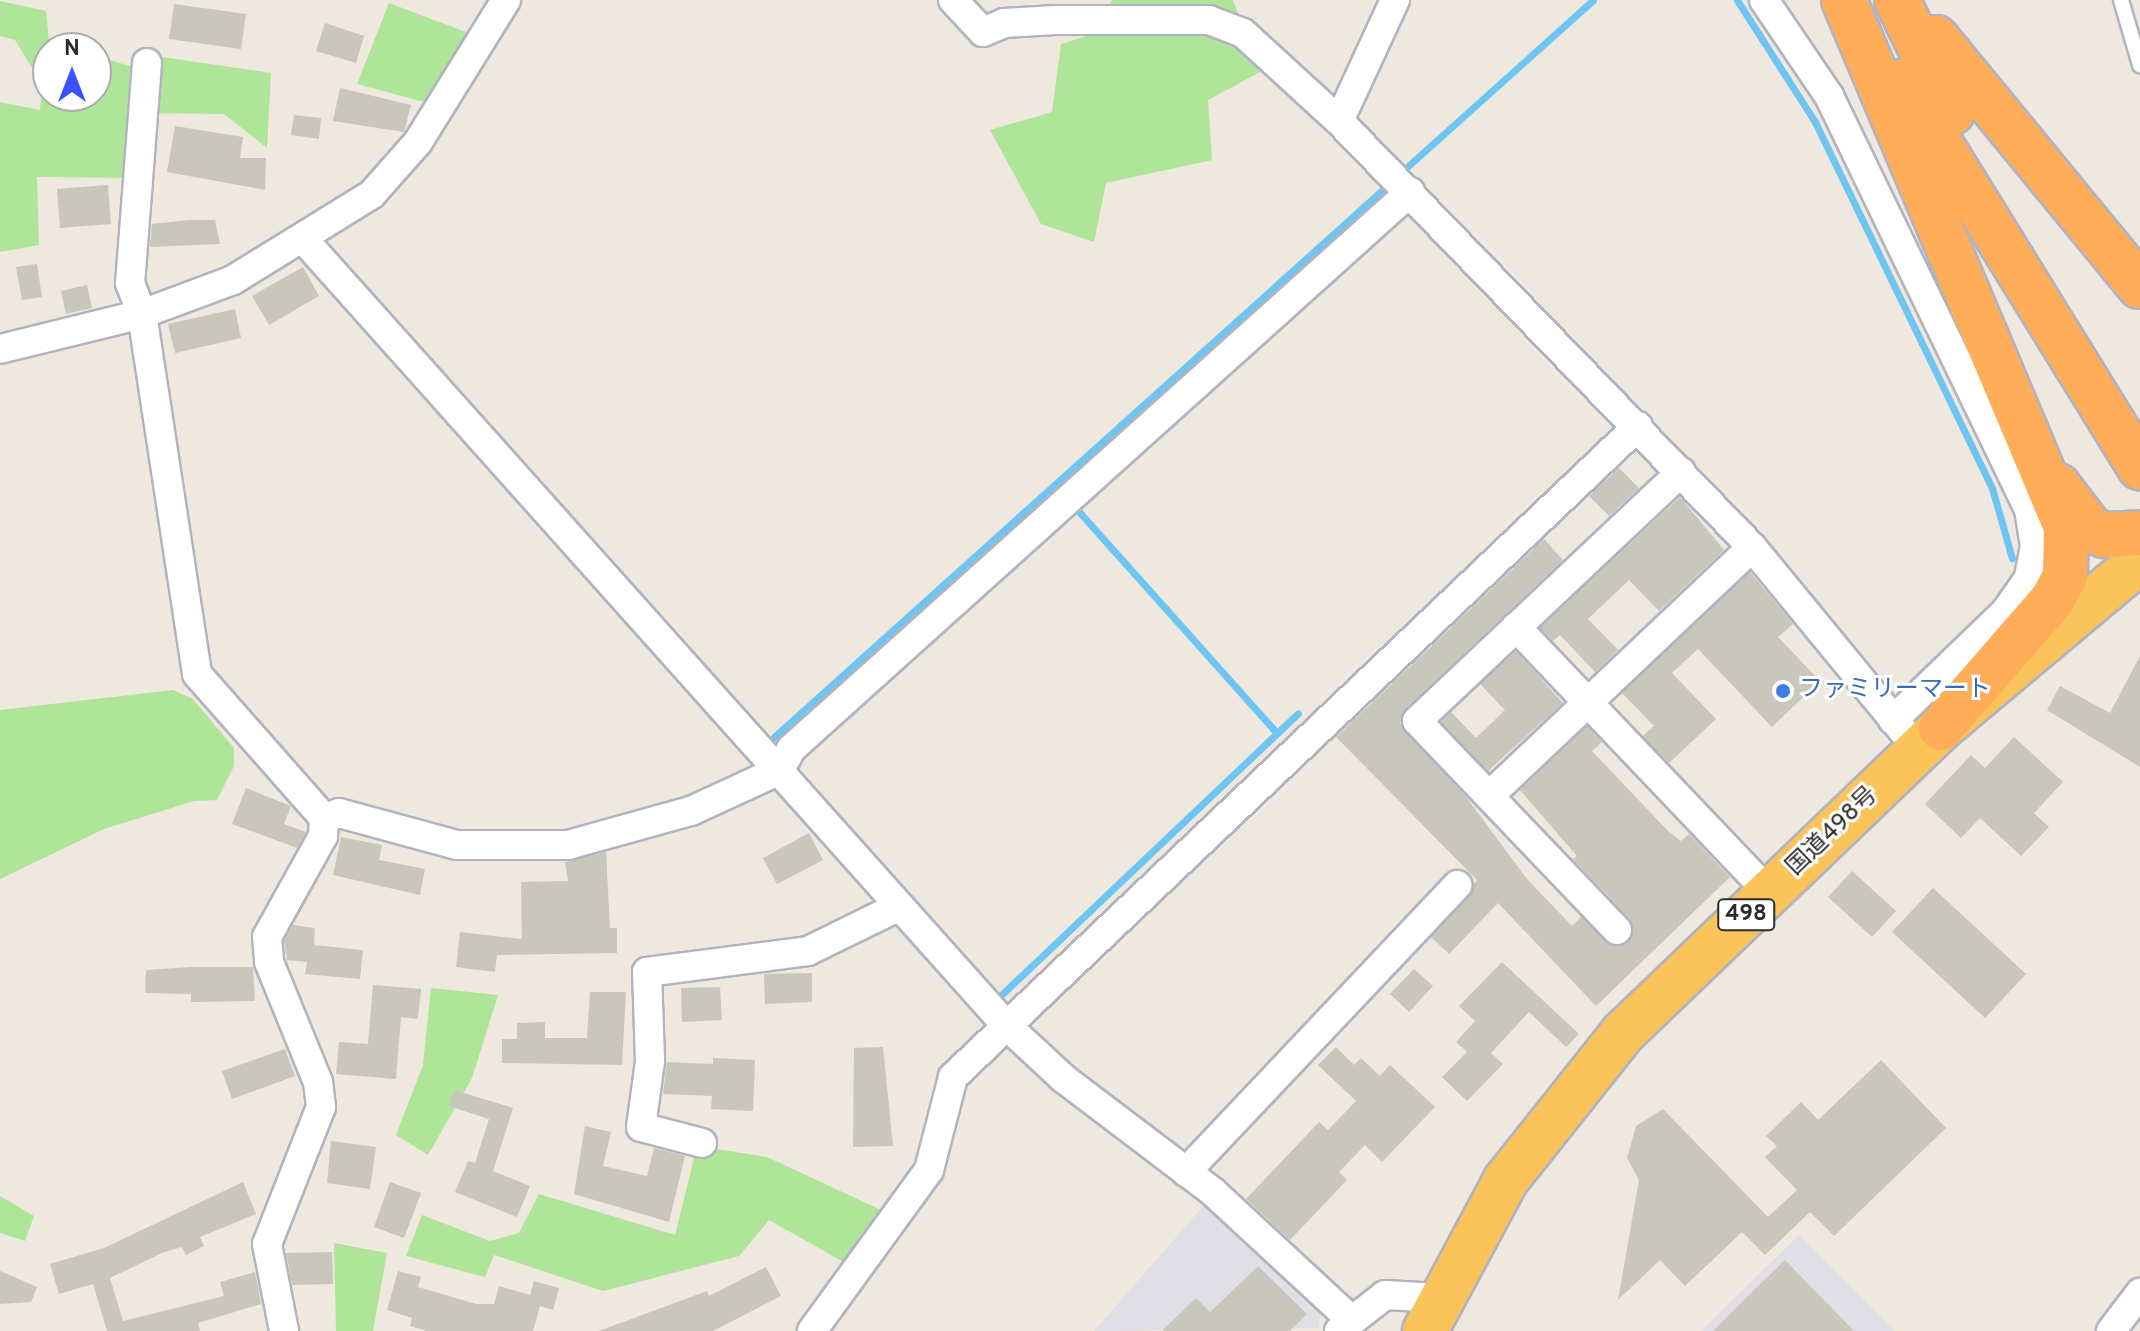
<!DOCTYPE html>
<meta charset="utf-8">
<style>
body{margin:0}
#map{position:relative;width:2140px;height:1331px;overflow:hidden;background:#eee8de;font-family:Overpass,"Noto Sans JP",sans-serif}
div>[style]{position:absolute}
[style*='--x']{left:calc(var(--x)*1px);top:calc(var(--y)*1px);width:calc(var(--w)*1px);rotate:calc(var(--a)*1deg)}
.industrial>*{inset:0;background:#e1dfe6}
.green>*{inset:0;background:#aee599}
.stream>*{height:7px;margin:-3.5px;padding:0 3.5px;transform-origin:3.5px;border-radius:3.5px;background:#6fc5f2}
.building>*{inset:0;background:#c9c6bc}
.roads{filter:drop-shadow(2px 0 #b2b3c0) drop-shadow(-2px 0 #b2b3c0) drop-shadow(0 2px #b2b3c0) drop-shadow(0 -2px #b2b3c0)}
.service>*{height:14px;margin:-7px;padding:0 7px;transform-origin:7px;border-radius:7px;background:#fff}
.minor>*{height:28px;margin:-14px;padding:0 14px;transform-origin:14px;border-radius:14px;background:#fff}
.trunk>*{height:44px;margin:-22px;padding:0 22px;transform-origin:22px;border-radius:22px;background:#fac45a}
.motorway>*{height:44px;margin:-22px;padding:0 22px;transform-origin:22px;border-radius:22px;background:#ffad58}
.dots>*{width:22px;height:22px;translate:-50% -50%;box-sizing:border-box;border:4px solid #fff;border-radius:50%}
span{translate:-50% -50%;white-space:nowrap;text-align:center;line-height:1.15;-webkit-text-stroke:6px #fff;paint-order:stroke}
.shield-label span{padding:2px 6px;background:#fff;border:2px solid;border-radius:6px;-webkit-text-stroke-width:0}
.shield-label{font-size:22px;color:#2c2c2c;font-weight:700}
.shop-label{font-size:24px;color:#366cbe}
.left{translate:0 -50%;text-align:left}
.street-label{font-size:24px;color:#2c2c2c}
.north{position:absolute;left:32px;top:32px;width:80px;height:80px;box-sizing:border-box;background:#fff;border:2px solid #ababab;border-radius:50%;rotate:0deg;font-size:22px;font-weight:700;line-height:32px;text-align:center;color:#2c2c2c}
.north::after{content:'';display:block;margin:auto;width:28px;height:36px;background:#3b50fe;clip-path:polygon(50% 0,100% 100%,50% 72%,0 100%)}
</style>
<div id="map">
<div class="industrial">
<div style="clip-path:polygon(1206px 1203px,1321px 1312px,1318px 1328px,1094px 1331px)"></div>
<div style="clip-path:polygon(1799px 1235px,1894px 1331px,1701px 1331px)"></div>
</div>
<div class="green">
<div style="clip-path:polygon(1112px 0,1233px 0,1260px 72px,1208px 100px,1212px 160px,1106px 183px,1094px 242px,1041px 224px,990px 130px,1052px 112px,1061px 44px,1099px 32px)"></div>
<div style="clip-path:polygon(0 1px,46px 11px,49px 41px,70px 48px,48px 48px,48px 96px,96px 96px,96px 56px,157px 74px,162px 57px,271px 73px,267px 148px,224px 114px,137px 113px,131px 178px,37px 177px,39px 245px,0 252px,0 102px,40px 110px,42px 84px,15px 40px,0 36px)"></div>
<div style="clip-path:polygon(389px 3px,474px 35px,428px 103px,357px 84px)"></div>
<div style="clip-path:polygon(173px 690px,193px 699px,234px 748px,234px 766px,217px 800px,194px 801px,104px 829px,0 879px,0 710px)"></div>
<div style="clip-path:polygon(431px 988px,498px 995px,472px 1078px,428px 1155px,396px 1135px,423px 1065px)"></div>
<div style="clip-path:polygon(697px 1146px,767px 1157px,881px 1210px,847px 1264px,769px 1220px,739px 1256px,603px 1291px,494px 1255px,485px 1277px,406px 1256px,422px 1215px,490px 1241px,519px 1233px,539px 1194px,675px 1235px)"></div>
<div style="clip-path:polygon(0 1196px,34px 1216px,25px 1241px,0 1233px)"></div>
<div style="clip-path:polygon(334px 1243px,387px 1253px,373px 1331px,336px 1331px)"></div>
</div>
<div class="stream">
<div style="--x:1737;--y:0;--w:145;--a:57.4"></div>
<div style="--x:1815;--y:122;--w:407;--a:64.2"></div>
<div style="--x:1992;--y:488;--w:73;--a:74.1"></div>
<div style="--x:1398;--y:175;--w:262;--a:-41.9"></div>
<div style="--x:1073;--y:505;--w:306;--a:48.2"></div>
<div style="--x:765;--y:745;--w:839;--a:-41.96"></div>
<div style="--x:999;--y:997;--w:412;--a:-43.5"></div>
</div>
<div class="building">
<div style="clip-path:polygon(174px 4px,246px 14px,241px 49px,169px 39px)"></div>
<div style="clip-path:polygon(325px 23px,364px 36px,356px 63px,316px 51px)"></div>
<div style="clip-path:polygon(340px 88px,411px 105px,404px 132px,333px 121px)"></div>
<div style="clip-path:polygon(294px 115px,321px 118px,319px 139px,291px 135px)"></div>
<div style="clip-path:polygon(175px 126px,243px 137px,240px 158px,266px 158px,265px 190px,167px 172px)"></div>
<div style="clip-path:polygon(108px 185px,111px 224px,60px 228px,57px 189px)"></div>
<div style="clip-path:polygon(189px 220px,215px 220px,220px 244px,150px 247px,152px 224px)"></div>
<div style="clip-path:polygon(37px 264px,42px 297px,22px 300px,16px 267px)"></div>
<div style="clip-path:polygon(303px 267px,319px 296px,269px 325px,252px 296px)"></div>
<div style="clip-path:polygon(87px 285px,92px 308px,66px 314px,61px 291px)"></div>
<div style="clip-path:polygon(235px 309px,241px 338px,175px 353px,168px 324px)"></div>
<div style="clip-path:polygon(1619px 468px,1639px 488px,1609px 516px,1589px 496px)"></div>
<div style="clip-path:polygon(1680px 497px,1724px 550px,1659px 611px,1629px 580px,1588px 619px,1618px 650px,1595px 672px,1560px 635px,1553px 641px,1540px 628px)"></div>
<div style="clip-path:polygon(1544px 539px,1563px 560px,1405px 709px,1400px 724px,1467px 798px,1527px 879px,1572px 926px,1581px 917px,1612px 946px,1629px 942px,1630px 919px,1573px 859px,1577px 856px,1520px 790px,1587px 726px,1602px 742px,1592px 751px,1668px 831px,1681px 841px,1689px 834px,1730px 877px,1596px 1006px,1498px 903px,1449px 954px,1431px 937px,1477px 880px,1336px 737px)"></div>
<div style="clip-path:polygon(1750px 572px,1793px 624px,1778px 637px,1820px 681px,1772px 727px,1698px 649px,1672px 673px,1716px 719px,1669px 763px,1643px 736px,1654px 726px,1622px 693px)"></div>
<div style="clip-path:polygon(1516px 651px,1563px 703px,1488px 771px,1441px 722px,1451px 712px,1476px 738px,1505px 710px,1480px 684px)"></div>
<div style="clip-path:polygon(2140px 656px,2140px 767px,2047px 710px,2060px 686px,2110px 713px)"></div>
<div style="clip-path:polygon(2014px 737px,2063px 782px,2034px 813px,2049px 827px,2021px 856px,1980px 818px,1961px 838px,1925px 804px,1971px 755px,1985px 768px)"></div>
<div style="clip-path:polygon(246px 788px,291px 806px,284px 824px,306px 832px,297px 848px,232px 824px)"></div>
<div style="clip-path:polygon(809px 833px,823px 860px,777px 884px,763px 858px)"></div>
<div style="clip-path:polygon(341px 837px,382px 845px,379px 860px,425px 869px,420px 895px,333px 875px)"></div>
<div style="clip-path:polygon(606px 852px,610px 928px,617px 928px,617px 953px,497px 955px,495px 972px,456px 967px,460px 932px,522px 939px,521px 882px,568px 881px,565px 862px)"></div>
<div style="clip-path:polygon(1852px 871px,1896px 911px,1872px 937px,1828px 897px)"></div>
<div style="clip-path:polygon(1933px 888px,2026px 974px,1985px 1018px,1892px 932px)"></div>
<div style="clip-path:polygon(293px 925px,315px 928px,314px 945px,363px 950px,360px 979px,305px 974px,307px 962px,287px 960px,284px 941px)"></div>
<div style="clip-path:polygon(1502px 962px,1579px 1034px,1566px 1047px,1529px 1012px,1491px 1053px,1503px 1064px,1467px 1101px,1442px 1077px,1467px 1052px,1456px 1042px,1475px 1021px,1459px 1006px)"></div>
<div style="clip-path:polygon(191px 967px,253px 967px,255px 1001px,191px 1002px,191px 994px,145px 993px,146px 970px)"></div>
<div style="clip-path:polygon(1414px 969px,1433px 986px,1409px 1012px,1390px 994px)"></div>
<div style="clip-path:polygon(812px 973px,812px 1002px,765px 1004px,764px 974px)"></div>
<div style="clip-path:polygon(373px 985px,421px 989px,418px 1019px,401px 1017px,396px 1079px,336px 1074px,339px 1042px,368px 1044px)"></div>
<div style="clip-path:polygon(720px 987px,722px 1020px,682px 1022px,681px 988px)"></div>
<div style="clip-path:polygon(590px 992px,626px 992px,622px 1065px,502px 1063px,502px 1039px,517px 1039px,517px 1023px,545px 1022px,545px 1038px,587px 1038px)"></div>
<div style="clip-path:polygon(883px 1047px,893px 1146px,853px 1147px,854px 1048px)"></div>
<div style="clip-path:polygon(1336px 1047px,1354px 1065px,1361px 1058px,1380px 1076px,1390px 1065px,1435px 1107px,1382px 1162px,1365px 1145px,1339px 1172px,1347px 1180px,1290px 1240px,1246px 1199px,1319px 1122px,1328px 1130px,1356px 1101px,1318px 1065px)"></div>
<div style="clip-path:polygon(285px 1049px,295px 1076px,232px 1099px,222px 1071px)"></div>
<div style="clip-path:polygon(713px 1058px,755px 1060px,753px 1111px,711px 1109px,712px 1096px,663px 1094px,667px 1062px,713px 1064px)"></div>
<div style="clip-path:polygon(1881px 1060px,1946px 1128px,1834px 1236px,1810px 1212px,1765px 1255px,1742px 1232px,1685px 1286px,1660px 1260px,1618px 1300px,1639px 1180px,1627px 1158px,1636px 1126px,1663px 1109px,1768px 1217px,1797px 1190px,1765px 1157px,1777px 1146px,1766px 1136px,1801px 1102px,1818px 1120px)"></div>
<div style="clip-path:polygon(454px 1090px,513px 1108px,493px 1171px,530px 1186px,517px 1217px,455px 1192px,468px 1161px,475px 1163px,489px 1119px,449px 1106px)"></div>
<div style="clip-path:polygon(585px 1126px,611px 1132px,603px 1166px,647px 1176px,654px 1148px,685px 1156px,669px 1222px,574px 1194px)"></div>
<div style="clip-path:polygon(331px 1141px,376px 1147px,370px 1189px,327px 1183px)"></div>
<div style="clip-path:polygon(243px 1182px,256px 1214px,200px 1237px,204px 1246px,186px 1255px,182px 1247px,164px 1252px,110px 1278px,123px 1321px,224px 1296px,220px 1282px,255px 1272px,261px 1304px,198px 1323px,200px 1331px,107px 1331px,93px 1284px,59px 1294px,50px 1264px,104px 1248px)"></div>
<div style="clip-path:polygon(390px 1182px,421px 1193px,404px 1238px,374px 1227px)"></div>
<div style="clip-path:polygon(332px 1252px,333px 1284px,292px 1285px,286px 1253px)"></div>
<div style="clip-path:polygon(1785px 1260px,1854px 1331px,1713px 1331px,1743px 1301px)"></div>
<div style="clip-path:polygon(1258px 1266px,1307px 1314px,1290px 1331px,1162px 1331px,1196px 1298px,1210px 1312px)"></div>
<div style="clip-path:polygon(766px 1267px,781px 1296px,713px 1331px,599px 1331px,707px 1291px,709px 1296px)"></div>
<div style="clip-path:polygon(0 1271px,37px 1287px,31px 1302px,0 1304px)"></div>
<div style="clip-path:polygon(398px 1271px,421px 1277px,418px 1287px,476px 1304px,494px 1304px,499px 1286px,530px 1295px,534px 1281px,559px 1288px,553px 1310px,540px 1306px,533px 1331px,427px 1331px,410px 1326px,412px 1318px,387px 1310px)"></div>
</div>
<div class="roads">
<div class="service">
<div style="--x:2121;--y:0;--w:68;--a:73.7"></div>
</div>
<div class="minor">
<div style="--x:953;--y:0;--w:44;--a:46.8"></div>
<div style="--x:983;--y:32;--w:23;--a:-23"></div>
<div style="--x:1004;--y:23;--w:51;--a:-3.4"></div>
<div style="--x:1055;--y:20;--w:154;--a:0"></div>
<div style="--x:1209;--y:20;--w:36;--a:21"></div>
<div style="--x:1243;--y:33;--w:130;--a:42.5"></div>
<div style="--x:1395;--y:0;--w:133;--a:114.8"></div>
<div style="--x:1339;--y:121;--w:593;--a:45.89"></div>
<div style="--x:1752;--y:547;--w:261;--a:50.6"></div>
<div style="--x:1764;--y:0;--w:116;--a:55.9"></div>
<div style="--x:1829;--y:96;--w:459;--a:64.2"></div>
<div style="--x:2029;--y:509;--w:37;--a:81"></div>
<div style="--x:2035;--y:546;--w:33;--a:101"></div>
<div style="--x:2029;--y:578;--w:40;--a:124.9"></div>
<div style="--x:2006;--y:611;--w:157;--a:136"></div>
<div style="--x:147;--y:63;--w:221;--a:94.4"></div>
<div style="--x:130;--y:283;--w:33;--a:69"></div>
<div style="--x:142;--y:314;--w:364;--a:81.3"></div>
<div style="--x:197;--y:674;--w:192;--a:48.6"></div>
<div style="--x:324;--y:818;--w:18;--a:93"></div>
<div style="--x:323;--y:836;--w:115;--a:119"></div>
<div style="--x:267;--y:937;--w:25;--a:85"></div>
<div style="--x:269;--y:962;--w:130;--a:67.8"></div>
<div style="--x:318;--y:1082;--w:25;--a:83"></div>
<div style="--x:321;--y:1107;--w:147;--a:111.5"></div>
<div style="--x:267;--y:1244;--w:89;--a:78.9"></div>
<div style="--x:305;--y:241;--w:1052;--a:48.2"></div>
<div style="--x:1006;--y:1025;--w:78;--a:42.9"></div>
<div style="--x:1063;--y:1078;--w:188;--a:37.2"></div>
<div style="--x:1213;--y:1192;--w:187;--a:42.8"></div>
<div style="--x:0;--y:349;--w:146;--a:-13.8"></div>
<div style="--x:142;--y:314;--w:97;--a:-20.5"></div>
<div style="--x:233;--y:280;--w:163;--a:-31.7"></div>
<div style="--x:372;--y:194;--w:69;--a:-48.5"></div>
<div style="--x:418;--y:142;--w:167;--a:-58.2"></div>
<div style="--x:1516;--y:627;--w:367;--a:46.4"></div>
<div style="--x:1489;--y:796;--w:362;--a:-43.4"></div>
<div style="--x:324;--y:818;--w:16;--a:-18"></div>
<div style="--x:339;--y:813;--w:122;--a:15.2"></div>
<div style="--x:457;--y:845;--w:111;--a:0"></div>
<div style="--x:568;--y:845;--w:128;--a:-15.5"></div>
<div style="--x:691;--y:811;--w:98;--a:-24.7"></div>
<div style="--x:780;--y:770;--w:24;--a:-62"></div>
<div style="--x:791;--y:749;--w:833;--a:-41.98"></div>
<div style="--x:1617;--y:930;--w:289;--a:-133.7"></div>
<div style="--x:1417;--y:721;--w:363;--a:-43.3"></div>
<div style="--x:702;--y:1143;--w:63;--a:-165.3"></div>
<div style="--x:641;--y:1127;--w:67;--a:-82.2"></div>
<div style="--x:650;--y:1061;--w:89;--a:-91.9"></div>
<div style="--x:647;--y:972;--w:162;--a:-7.4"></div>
<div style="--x:808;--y:951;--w:102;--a:-26.1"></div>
<div style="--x:1186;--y:1172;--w:395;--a:-46.6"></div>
<div style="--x:812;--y:1331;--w:199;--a:-54"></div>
<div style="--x:929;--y:1170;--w:96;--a:-75.5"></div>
<div style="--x:953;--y:1077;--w:945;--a:-43.54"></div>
<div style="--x:1339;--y:1331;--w:58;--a:-38"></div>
<div style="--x:1385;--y:1295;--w:55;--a:3.1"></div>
<div style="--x:2111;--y:1331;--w:48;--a:-52.7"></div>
</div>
<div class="trunk">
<div style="--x:1425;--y:1331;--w:171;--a:-61.8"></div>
<div style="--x:1506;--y:1180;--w:188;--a:-51.5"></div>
<div style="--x:1623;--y:1033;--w:441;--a:-43.8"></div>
<div style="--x:1941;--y:728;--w:260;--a:-40"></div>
</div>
<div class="motorway">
<div style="--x:1844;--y:0;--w:572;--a:67.16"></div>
<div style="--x:2066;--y:527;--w:49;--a:91.2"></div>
<div style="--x:2065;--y:576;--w:26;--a:118"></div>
<div style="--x:2053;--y:599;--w:171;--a:131"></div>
<div style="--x:1897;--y:0;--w:125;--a:63.8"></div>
<div style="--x:1936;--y:38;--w:321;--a:50.6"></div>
<div style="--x:1902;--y:82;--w:453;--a:58.3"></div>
<div style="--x:2058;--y:486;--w:53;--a:52.7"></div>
<div style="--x:2090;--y:528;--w:16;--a:27"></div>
<div style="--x:2104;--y:535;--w:36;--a:-3"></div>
</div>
</div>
<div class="dots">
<div style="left:1783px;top:691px;background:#3f7fe0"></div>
</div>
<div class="shield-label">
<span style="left:1746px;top:915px">498</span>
</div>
<div class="shop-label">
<span class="left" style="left:1799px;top:691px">ファミリーマート</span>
</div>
<div class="street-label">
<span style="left:1833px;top:832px;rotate:-44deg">国道498号</span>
</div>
<div class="north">N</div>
</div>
